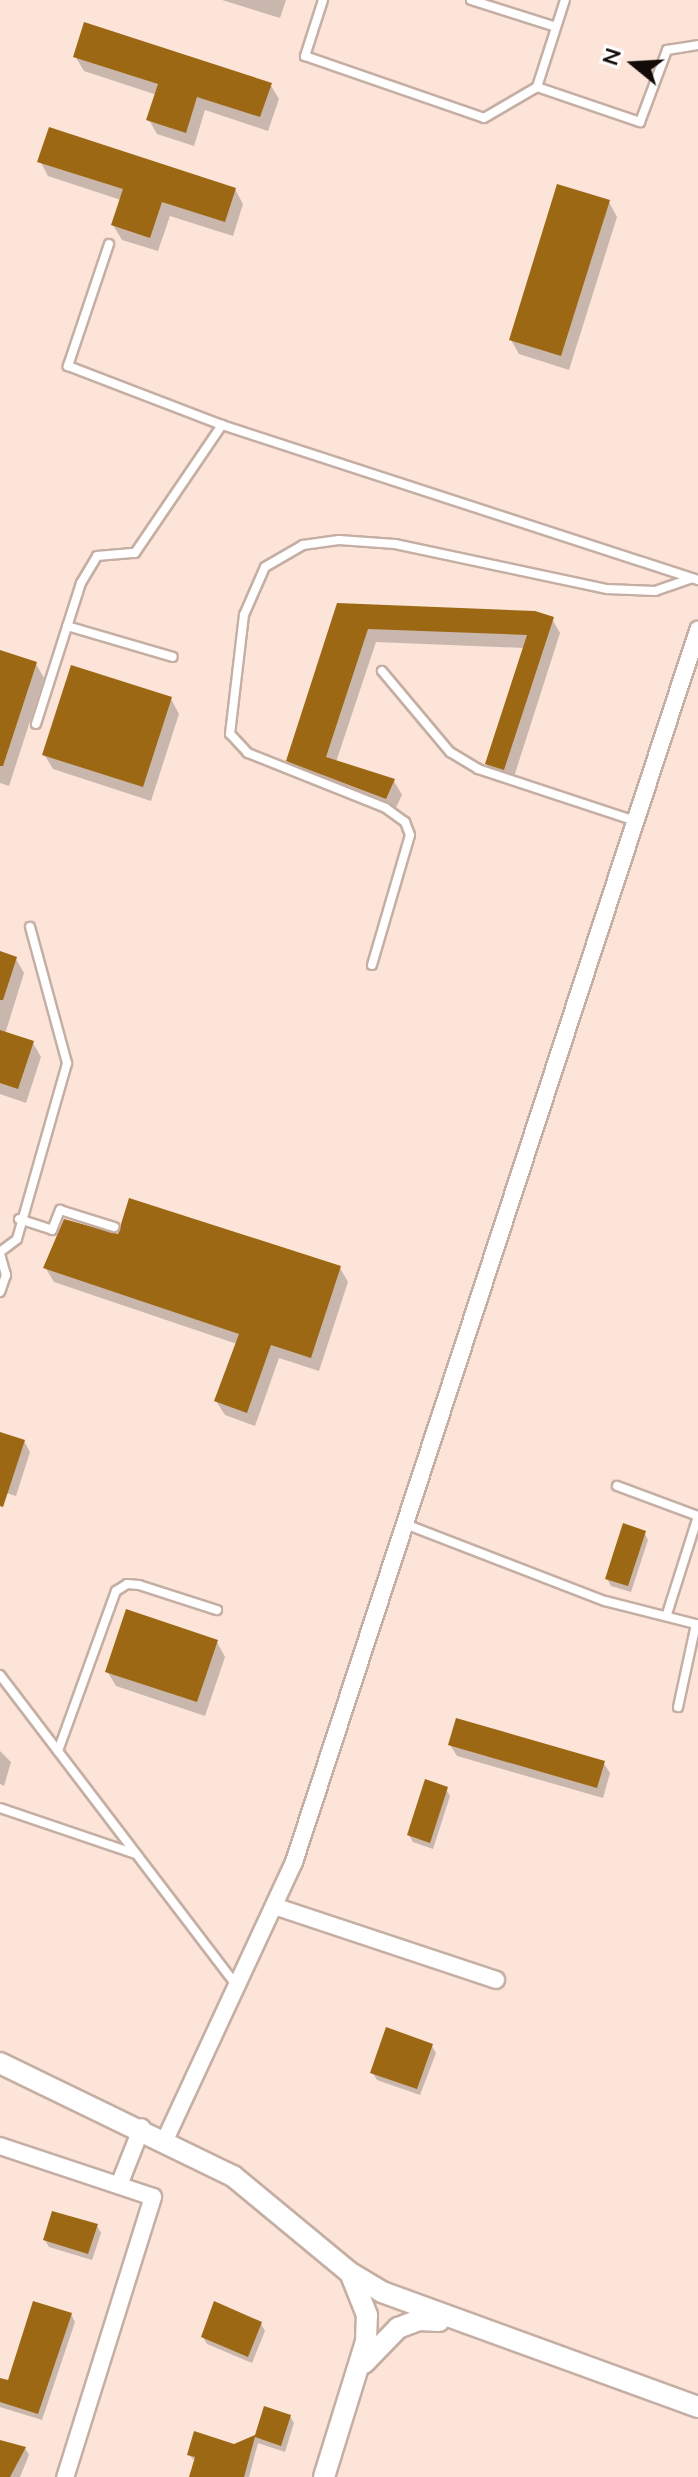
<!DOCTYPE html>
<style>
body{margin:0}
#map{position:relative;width:698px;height:2477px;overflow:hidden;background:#fce4d8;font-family:Mulish,sans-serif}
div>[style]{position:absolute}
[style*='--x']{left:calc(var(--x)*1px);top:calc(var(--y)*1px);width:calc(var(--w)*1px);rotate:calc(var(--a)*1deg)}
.shadow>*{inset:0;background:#0003}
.building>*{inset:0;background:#9d6814}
.roads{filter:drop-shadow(2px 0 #c5aea3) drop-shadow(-2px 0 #c5aea3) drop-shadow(0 2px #c5aea3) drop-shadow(0 -2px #c5aea3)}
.service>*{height:8px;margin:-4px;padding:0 4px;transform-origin:4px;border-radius:4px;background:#fff}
.minor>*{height:16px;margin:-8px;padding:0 8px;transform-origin:8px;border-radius:8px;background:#fff}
.tertiary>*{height:20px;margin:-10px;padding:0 10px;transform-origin:10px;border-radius:10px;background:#fff}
span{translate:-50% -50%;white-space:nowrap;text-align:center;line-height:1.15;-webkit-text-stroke:6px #fff;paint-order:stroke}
.north{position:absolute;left:594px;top:24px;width:80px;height:80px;-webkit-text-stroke:6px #fff;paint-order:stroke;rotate:288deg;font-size:22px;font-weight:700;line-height:32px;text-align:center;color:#120b07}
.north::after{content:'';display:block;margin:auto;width:28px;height:36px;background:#120b07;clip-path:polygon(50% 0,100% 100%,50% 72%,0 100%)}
</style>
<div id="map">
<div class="shadow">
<div style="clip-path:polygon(222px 0,286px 0,280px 18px)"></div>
<div style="clip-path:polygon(75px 56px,270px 84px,279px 99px,268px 131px,205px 110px,194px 146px,157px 134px,149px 120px,157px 95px,84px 71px)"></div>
<div style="clip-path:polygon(40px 161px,235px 189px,243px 204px,233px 236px,170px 216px,158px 251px,122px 240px,113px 225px,121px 200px,48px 176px)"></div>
<div style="clip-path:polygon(609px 202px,617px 217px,569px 370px,519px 354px,511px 340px)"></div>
<div style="clip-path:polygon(339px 605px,552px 619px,560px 633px,512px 783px,495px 778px,487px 764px,525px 648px,376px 642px,336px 762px,394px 781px,402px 795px,394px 812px,296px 774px,288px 760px)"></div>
<div style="clip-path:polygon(0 652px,36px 664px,44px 678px,9px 786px,0 783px)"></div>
<div style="clip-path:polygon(171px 699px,179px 714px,151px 801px,53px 769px,44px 754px)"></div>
<div style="clip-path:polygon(0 954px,16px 959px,24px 973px,5px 1034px,33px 1043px,41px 1057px,26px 1103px,0 1094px)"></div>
<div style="clip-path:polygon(45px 1267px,340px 1268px,348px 1282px,319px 1371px,279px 1358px,255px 1426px,225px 1415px,216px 1401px,237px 1344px,54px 1282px)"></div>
<div style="clip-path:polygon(0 1435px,24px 1441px,30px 1452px,16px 1496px,0 1491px)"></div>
<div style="clip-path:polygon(644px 1532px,648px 1540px,631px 1592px,611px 1586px,607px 1579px)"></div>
<div style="clip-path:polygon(217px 1642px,225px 1657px,205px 1716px,116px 1686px,107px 1671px)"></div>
<div style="clip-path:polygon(450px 1745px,603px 1762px,610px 1773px,603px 1798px,457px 1756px)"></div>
<div style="clip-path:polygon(0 1751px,11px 1762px,4px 1786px,0 1784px)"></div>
<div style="clip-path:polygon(446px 1789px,450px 1796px,433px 1849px,413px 1842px,409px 1835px)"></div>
<div style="clip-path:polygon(432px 2046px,436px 2053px,420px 2095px,377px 2080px,372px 2072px)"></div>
<div style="clip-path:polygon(97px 2226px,101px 2233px,92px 2260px,49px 2247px,45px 2240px)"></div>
<div style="clip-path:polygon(71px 2314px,75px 2322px,42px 2420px,0 2407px,0 2380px,10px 2383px)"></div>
<div style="clip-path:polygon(261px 2324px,265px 2331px,252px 2363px,207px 2344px,203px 2337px)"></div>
<div style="clip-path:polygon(290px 2416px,294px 2423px,285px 2452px,258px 2443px,249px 2477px,191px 2477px,196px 2462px,189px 2455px,235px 2446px)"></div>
<div style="clip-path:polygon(0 2442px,25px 2448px,29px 2455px,20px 2477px,0 2477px)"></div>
</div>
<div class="building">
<div style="clip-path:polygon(84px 22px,272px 83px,260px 117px,197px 97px,186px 133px,146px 120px,158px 84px,73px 57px)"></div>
<div style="clip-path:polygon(49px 127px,236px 188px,225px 222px,162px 202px,150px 238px,111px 225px,123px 189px,37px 162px)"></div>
<div style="clip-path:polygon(557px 184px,610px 200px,561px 356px,509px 340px)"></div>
<div style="clip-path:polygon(337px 603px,535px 611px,554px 617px,504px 770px,485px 764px,527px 635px,368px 629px,326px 757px,395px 779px,386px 799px,286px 761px)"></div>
<div style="clip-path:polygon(0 650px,37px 662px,3px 766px,0 766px)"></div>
<div style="clip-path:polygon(71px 665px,172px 697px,143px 787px,42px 755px)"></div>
<div style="clip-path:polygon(0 951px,17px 957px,3px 1000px,0 1000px)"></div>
<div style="clip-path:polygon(0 1030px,34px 1041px,18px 1089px,0 1083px)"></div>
<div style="clip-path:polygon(129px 1198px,341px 1266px,311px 1358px,271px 1345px,247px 1413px,214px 1401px,239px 1334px,43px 1268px,64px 1219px,118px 1234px)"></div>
<div style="clip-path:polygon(0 1432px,25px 1440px,3px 1507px,0 1506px)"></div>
<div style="clip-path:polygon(623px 1523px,646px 1531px,628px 1586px,605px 1579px)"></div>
<div style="clip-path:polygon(126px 1609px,218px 1640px,197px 1702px,105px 1672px)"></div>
<div style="clip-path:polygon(456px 1718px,605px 1761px,597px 1788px,448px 1745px)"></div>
<div style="clip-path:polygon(425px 1779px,448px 1787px,430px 1843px,407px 1835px)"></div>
<div style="clip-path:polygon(386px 2027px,433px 2044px,417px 2089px,370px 2073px)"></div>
<div style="clip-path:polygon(52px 2211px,98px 2224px,88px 2254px,43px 2240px)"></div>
<div style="clip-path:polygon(33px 2301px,72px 2313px,38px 2414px,0 2402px,0 2378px,8px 2380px)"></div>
<div style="clip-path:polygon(214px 2301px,262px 2322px,248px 2357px,201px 2337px)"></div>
<div style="clip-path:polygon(264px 2406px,291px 2415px,281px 2446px,255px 2437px,244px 2477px,189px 2477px,195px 2457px,187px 2455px,194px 2431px,234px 2444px,255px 2435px)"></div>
<div style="clip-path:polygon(0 2440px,26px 2447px,10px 2477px,0 2477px)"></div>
</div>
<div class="roads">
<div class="service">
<div style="--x:323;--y:0;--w:59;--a:107.8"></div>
<div style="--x:305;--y:56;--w:189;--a:19.1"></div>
<div style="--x:484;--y:118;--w:61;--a:-30.3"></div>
<div style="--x:537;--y:87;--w:109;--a:18.8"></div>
<div style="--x:640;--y:122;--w:77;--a:-69.4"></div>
<div style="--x:667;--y:50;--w:31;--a:-9"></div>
<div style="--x:471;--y:0;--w:89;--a:17.6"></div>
<div style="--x:537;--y:87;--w:91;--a:-72.2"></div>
<div style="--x:109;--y:244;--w:129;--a:108.6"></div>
<div style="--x:68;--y:366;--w:165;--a:21"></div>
<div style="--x:67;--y:626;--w:110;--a:16.3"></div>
<div style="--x:382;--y:671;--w:106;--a:50"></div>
<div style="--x:450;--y:752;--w:33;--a:31"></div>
<div style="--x:478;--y:769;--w:165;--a:18.3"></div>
<div style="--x:36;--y:724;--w:148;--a:-72.3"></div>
<div style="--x:81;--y:583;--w:31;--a:-59"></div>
<div style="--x:97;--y:556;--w:38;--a:-5"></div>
<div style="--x:135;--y:553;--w:155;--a:-55.8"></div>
<div style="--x:222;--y:425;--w:501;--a:18.04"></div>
<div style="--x:372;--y:965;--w:135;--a:-73.7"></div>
<div style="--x:410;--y:835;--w:14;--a:-111"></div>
<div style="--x:405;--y:822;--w:24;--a:-144"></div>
<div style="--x:386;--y:808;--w:149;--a:-158.3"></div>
<div style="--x:248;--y:753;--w:26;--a:-133"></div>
<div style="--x:230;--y:734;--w:120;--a:-83.3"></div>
<div style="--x:244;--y:615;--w:52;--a:-66.4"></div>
<div style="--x:265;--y:567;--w:44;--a:-30.1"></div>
<div style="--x:303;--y:545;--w:36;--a:-8"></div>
<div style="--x:339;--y:540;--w:56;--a:4.1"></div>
<div style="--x:395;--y:544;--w:217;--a:12"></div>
<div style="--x:607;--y:589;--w:48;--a:2.4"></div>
<div style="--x:655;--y:591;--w:39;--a:-19"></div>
<div style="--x:19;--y:1219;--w:35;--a:18"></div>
<div style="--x:52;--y:1230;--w:22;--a:-68"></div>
<div style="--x:60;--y:1210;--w:57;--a:17.5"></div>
<div style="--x:0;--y:1252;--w:21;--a:-37"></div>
<div style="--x:17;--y:1239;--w:183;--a:-74.1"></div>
<div style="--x:67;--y:1063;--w:141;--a:-105.2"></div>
<div style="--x:0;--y:1254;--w:22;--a:74"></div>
<div style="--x:6;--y:1275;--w:18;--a:109"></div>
<div style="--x:617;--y:1486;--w:86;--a:20.3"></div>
<div style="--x:405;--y:1524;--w:214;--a:21.1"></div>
<div style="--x:605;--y:1601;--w:94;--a:14.2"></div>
<div style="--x:696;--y:1624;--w:85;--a:102.2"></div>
<div style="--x:667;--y:1614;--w:103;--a:-72.4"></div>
<div style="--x:0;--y:1675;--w:390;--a:52.7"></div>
<div style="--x:58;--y:1751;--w:170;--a:-70.1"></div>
<div style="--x:116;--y:1591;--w:13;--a:-32"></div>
<div style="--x:127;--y:1584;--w:12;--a:5"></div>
<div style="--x:139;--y:1585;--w:82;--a:17.8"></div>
<div style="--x:0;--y:1808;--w:144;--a:18.7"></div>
</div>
<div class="minor">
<div style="--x:274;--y:1906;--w:234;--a:18.4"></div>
<div style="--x:165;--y:2140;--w:306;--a:-65.1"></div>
<div style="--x:294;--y:1862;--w:1297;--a:-71.84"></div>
<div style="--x:0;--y:2146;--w:161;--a:18.4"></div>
<div style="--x:153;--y:2197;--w:294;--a:107.4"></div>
<div style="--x:119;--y:2185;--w:62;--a:-68.4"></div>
</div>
<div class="tertiary">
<div style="--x:0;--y:2063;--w:259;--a:25.9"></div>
<div style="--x:233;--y:2176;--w:151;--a:39.6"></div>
<div style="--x:349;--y:2272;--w:39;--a:31"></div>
<div style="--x:382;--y:2292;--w:336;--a:20"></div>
<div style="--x:364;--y:2363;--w:49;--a:-45.8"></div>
<div style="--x:398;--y:2328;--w:22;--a:-21"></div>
<div style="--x:419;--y:2320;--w:20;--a:3"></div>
<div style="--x:324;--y:2477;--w:142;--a:-72.8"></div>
<div style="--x:366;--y:2341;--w:26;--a:-88"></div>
<div style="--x:367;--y:2315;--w:43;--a:-111.8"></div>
</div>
</div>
<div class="north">N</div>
</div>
